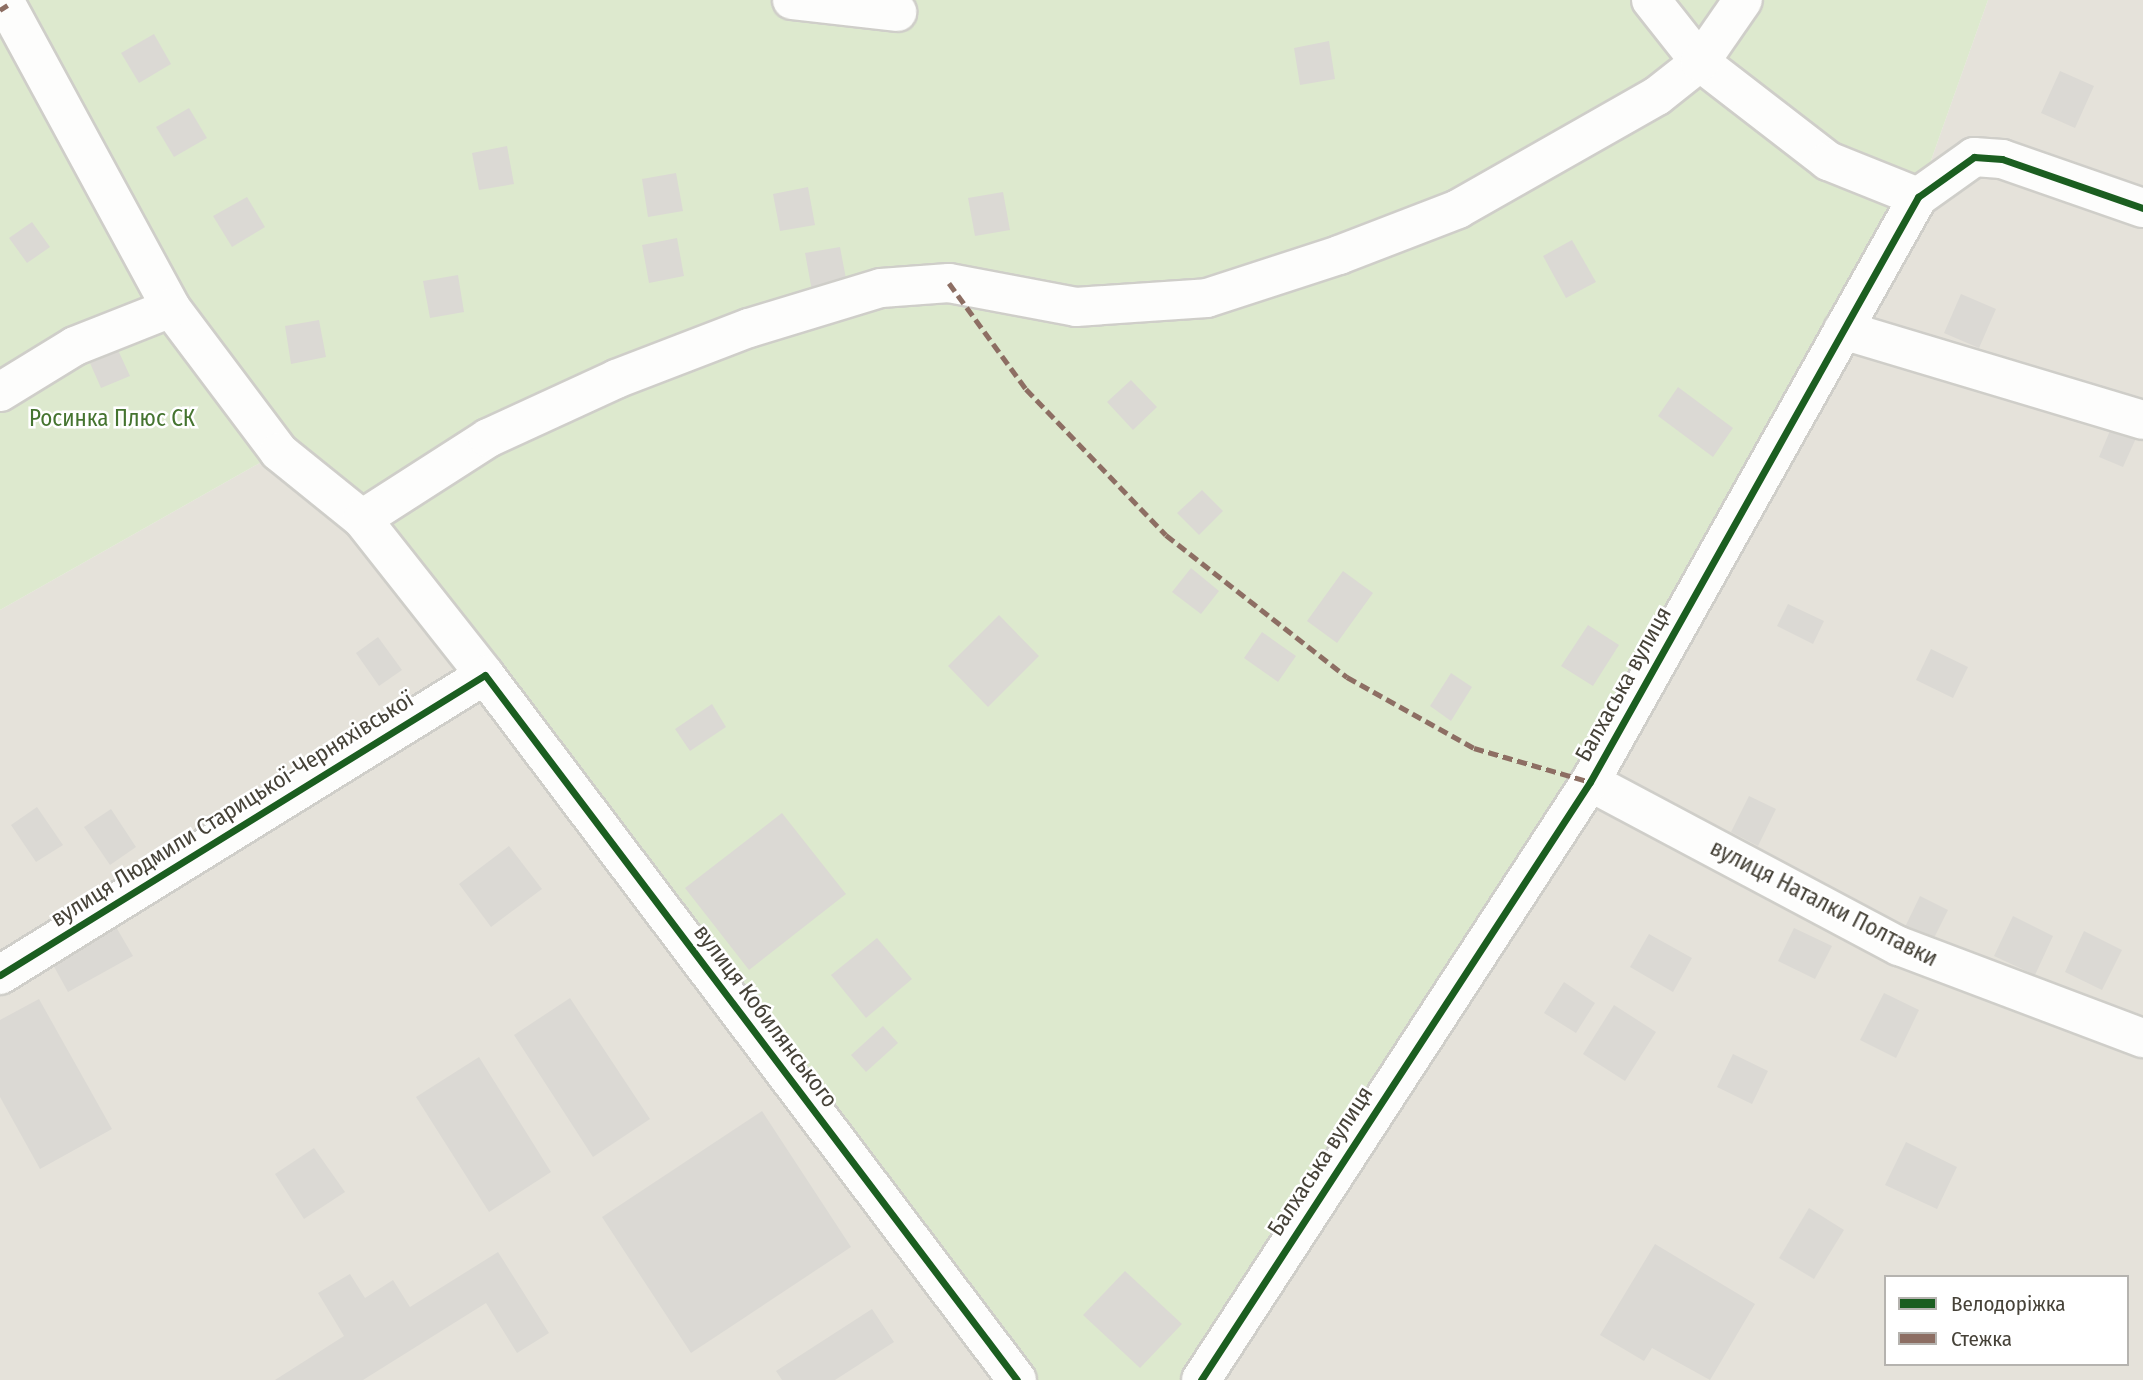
<!DOCTYPE html>
<meta charset="utf-8">
<style>
body{margin:0}
#map{position:relative;width:2143px;height:1380px;overflow:hidden;background:#f1f0eb;font-family:"Fira Sans Condensed",sans-serif}
div>[style]{position:absolute}
[style*='--x']{left:calc(var(--x)*1px);top:calc(var(--y)*1px);width:calc(var(--w)*1px);rotate:calc(var(--a)*1deg)}
.residential>*{inset:0;background:#e5e2da}
.green>*{inset:0;background:#dde9ce}
.building>*{inset:0;background:#dbd9d4}
.roads{filter:drop-shadow(2px 0 #cfcec9) drop-shadow(-2px 0 #cfcec9) drop-shadow(0 2px #cfcec9) drop-shadow(0 -2px #cfcec9)}
.minor>*{height:38px;margin:-19px;padding:0 19px;transform-origin:19px;border-radius:19px;background:#fdfdfc}
.quiet>*{height:5px;margin-top:-2.5px;transform-origin:0;background:repeating-linear-gradient(90deg,#8d6e63 0 10px,transparent 0 15px)}
.cycleway>*{height:7px;margin:-3.5px;padding:0 3.5px;transform-origin:3.5px;border-radius:3.5px;background:#1b5e20}
span{translate:-50% -50%;white-space:nowrap;text-align:center;line-height:1.15;-webkit-text-stroke:5px #fff;paint-order:stroke}
.park-label{font-size:23px;color:#457430}
.street-label{font-size:23px;color:#464238}
.legend{position:absolute;left:1884px;top:1275px;width:245px;height:91px;box-sizing:border-box;background:#fff;border:2px solid #b5b3af;margin:0;padding:9px 12px;list-style:none;font-size:21px;color:#464238}
.legend li{display:flex;align-items:center;gap:14px;height:35px}
.legend b{width:35px;border:2px solid #b5b3af}
</style>
<div id="map">
<div class="residential">
<div style="clip-path:polygon(evenodd,1988px 0,2143px 0,2143px 1380px,1201px 1380px,1918px 197px,1988px 0,1886px 1277px,2127px 1277px,2127px 1364px,1886px 1364px,1886px 1277px)"></div>
<div style="clip-path:polygon(279px 452px,362px 519px,1017px 1380px,0 1380px,0 610px)"></div>
</div>
<div class="green">
<div style="clip-path:polygon(0 0,1988px 0,1918px 197px,1590px 782px,1201px 1380px,1017px 1380px,485px 675px,279px 452px,0 610px)"></div>
</div>
<div class="building">
<div style="clip-path:polygon(154px 34px,171px 64px,139px 83px,121px 53px)"></div>
<div style="clip-path:polygon(1329px 41px,1335px 79px,1300px 85px,1294px 48px)"></div>
<div style="clip-path:polygon(2060px 71px,2094px 86px,2075px 128px,2041px 113px)"></div>
<div style="clip-path:polygon(189px 108px,207px 138px,174px 157px,156px 127px)"></div>
<div style="clip-path:polygon(507px 146px,514px 184px,479px 190px,472px 153px)"></div>
<div style="clip-path:polygon(676px 173px,683px 211px,648px 217px,642px 179px)"></div>
<div style="clip-path:polygon(808px 187px,815px 225px,780px 231px,773px 194px)"></div>
<div style="clip-path:polygon(1003px 192px,1010px 230px,975px 236px,968px 198px)"></div>
<div style="clip-path:polygon(247px 197px,265px 227px,232px 247px,213px 216px)"></div>
<div style="clip-path:polygon(32px 222px,50px 247px,27px 263px,9px 238px)"></div>
<div style="clip-path:polygon(677px 238px,684px 276px,649px 283px,642px 245px)"></div>
<div style="clip-path:polygon(1572px 240px,1596px 282px,1566px 298px,1543px 256px)"></div>
<div style="clip-path:polygon(840px 247px,847px 284px,812px 291px,805px 253px)"></div>
<div style="clip-path:polygon(458px 275px,464px 312px,430px 318px,423px 281px)"></div>
<div style="clip-path:polygon(1961px 294px,1996px 309px,1979px 348px,1944px 333px)"></div>
<div style="clip-path:polygon(319px 320px,326px 357px,291px 364px,285px 326px)"></div>
<div style="clip-path:polygon(118px 350px,130px 376px,101px 388px,90px 363px)"></div>
<div style="clip-path:polygon(1131px 380px,1157px 407px,1133px 430px,1107px 402px)"></div>
<div style="clip-path:polygon(1678px 387px,1733px 428px,1713px 457px,1658px 416px)"></div>
<div style="clip-path:polygon(2112px 426px,2137px 436px,2123px 467px,2099px 457px)"></div>
<div style="clip-path:polygon(1202px 490px,1223px 511px,1199px 535px,1177px 513px)"></div>
<div style="clip-path:polygon(1191px 568px,1219px 591px,1201px 614px,1172px 592px)"></div>
<div style="clip-path:polygon(1343px 571px,1373px 593px,1337px 643px,1307px 621px)"></div>
<div style="clip-path:polygon(1788px 604px,1824px 621px,1813px 644px,1777px 626px)"></div>
<div style="clip-path:polygon(999px 615px,1039px 656px,988px 707px,948px 666px)"></div>
<div style="clip-path:polygon(1588px 625px,1619px 645px,1593px 686px,1561px 666px)"></div>
<div style="clip-path:polygon(1262px 632px,1296px 656px,1278px 682px,1244px 658px)"></div>
<div style="clip-path:polygon(378px 637px,402px 670px,379px 686px,356px 653px)"></div>
<div style="clip-path:polygon(1931px 649px,1968px 667px,1953px 698px,1916px 680px)"></div>
<div style="clip-path:polygon(1451px 673px,1472px 687px,1451px 721px,1430px 706px)"></div>
<div style="clip-path:polygon(712px 704px,726px 727px,690px 751px,675px 729px)"></div>
<div style="clip-path:polygon(1749px 796px,1776px 809px,1758px 846px,1731px 832px)"></div>
<div style="clip-path:polygon(37px 807px,63px 845px,36px 862px,11px 825px)"></div>
<div style="clip-path:polygon(111px 809px,136px 847px,110px 865px,84px 827px)"></div>
<div style="clip-path:polygon(782px 813px,846px 894px,749px 970px,685px 888px)"></div>
<div style="clip-path:polygon(509px 846px,542px 889px,491px 927px,459px 884px)"></div>
<div style="clip-path:polygon(1920px 896px,1948px 910px,1932px 942px,1904px 929px)"></div>
<div style="clip-path:polygon(2013px 916px,2053px 936px,2035px 975px,1994px 956px)"></div>
<div style="clip-path:polygon(116px 927px,133px 956px,68px 992px,52px 963px)"></div>
<div style="clip-path:polygon(1794px 928px,1832px 946px,1815px 979px,1778px 961px)"></div>
<div style="clip-path:polygon(2084px 931px,2122px 950px,2102px 990px,2065px 972px)"></div>
<div style="clip-path:polygon(1649px 934px,1692px 958px,1673px 992px,1630px 967px)"></div>
<div style="clip-path:polygon(877px 938px,912px 979px,866px 1018px,831px 975px)"></div>
<div style="clip-path:polygon(1564px 982px,1595px 1003px,1576px 1033px,1544px 1013px)"></div>
<div style="clip-path:polygon(1884px 993px,1919px 1010px,1896px 1058px,1860px 1040px)"></div>
<div style="clip-path:polygon(570px 998px,650px 1119px,593px 1157px,514px 1035px)"></div>
<div style="clip-path:polygon(39px 999px,112px 1129px,40px 1169px,0 1097px,0 1020px)"></div>
<div style="clip-path:polygon(1614px 1005px,1656px 1032px,1625px 1081px,1583px 1054px)"></div>
<div style="clip-path:polygon(883px 1026px,898px 1043px,866px 1072px,851px 1055px)"></div>
<div style="clip-path:polygon(1733px 1054px,1768px 1071px,1752px 1104px,1717px 1087px)"></div>
<div style="clip-path:polygon(479px 1057px,551px 1172px,489px 1212px,416px 1097px)"></div>
<div style="clip-path:polygon(762px 1111px,851px 1247px,691px 1353px,602px 1217px)"></div>
<div style="clip-path:polygon(1906px 1142px,1957px 1167px,1937px 1209px,1885px 1185px)"></div>
<div style="clip-path:polygon(314px 1148px,345px 1192px,304px 1219px,275px 1174px)"></div>
<div style="clip-path:polygon(1809px 1208px,1844px 1230px,1814px 1279px,1779px 1258px)"></div>
<div style="clip-path:polygon(1655px 1244px,1755px 1304px,1710px 1380px,1652px 1348px,1644px 1361px,1600px 1335px)"></div>
<div style="clip-path:polygon(498px 1252px,549px 1333px,517px 1353px,486px 1303px,363px 1380px,275px 1380px,344px 1336px,318px 1293px,350px 1274px,365px 1298px,393px 1280px,410px 1307px)"></div>
<div style="clip-path:polygon(1125px 1271px,1182px 1324px,1140px 1368px,1083px 1315px)"></div>
<div style="clip-path:polygon(872px 1309px,894px 1342px,835px 1380px,782px 1380px,776px 1371px)"></div>
</div>
<div class="roads">
<div class="minor">
<div style="--x:4;--y:0;--w:350;--a:61.5"></div>
<div style="--x:171;--y:308;--w:180;--a:53.1"></div>
<div style="--x:279;--y:452;--w:107;--a:38.9"></div>
<div style="--x:362;--y:519;--w:199;--a:51.7"></div>
<div style="--x:485;--y:675;--w:883;--a:52.96"></div>
<div style="--x:792;--y:0;--w:106;--a:6.5"></div>
<div style="--x:1651;--y:0;--w:79;--a:51.7"></div>
<div style="--x:1700;--y:62;--w:162;--a:37.7"></div>
<div style="--x:1828;--y:161;--w:97;--a:21.8"></div>
<div style="--x:1843;--y:330;--w:313;--a:16.7"></div>
<div style="--x:0;--y:392;--w:88;--a:-31.5"></div>
<div style="--x:75;--y:346;--w:103;--a:-21.6"></div>
<div style="--x:362;--y:519;--w:150;--a:-32.7"></div>
<div style="--x:488;--y:438;--w:141;--a:-24.7"></div>
<div style="--x:616;--y:379;--w:142;--a:-21"></div>
<div style="--x:749;--y:328;--w:138;--a:-16.9"></div>
<div style="--x:881;--y:288;--w:68;--a:-4.2"></div>
<div style="--x:949;--y:283;--w:129;--a:10.7"></div>
<div style="--x:1076;--y:307;--w:131;--a:-3.9"></div>
<div style="--x:1207;--y:298;--w:139;--a:-18"></div>
<div style="--x:1339;--y:255;--w:128;--a:-21.1"></div>
<div style="--x:1458;--y:209;--w:229;--a:-29.6"></div>
<div style="--x:1657;--y:96;--w:55;--a:-38.3"></div>
<div style="--x:1700;--y:62;--w:75;--a:-55.3"></div>
<div style="--x:1590;--y:782;--w:350;--a:28"></div>
<div style="--x:1899;--y:946;--w:261;--a:20.7"></div>
<div style="--x:0;--y:975;--w:570;--a:-31.74"></div>
<div style="--x:1201;--y:1380;--w:713;--a:-56.96"></div>
<div style="--x:1590;--y:782;--w:671;--a:-60.72"></div>
<div style="--x:1918;--y:197;--w:69;--a:-35.5"></div>
<div style="--x:1974;--y:157;--w:28;--a:4"></div>
<div style="--x:2002;--y:159;--w:149;--a:19.2"></div>
</div>
</div>
<div class="quiet">
<div style="--x:0;--y:10;--w:9;--a:-32"></div>
<div style="--x:949;--y:283;--w:131;--a:54"></div>
<div style="--x:1026;--y:389;--w:202;--a:46.2"></div>
<div style="--x:1166;--y:535;--w:230;--a:38.1"></div>
<div style="--x:1347;--y:677;--w:145;--a:29.2"></div>
<div style="--x:1474;--y:748;--w:121;--a:16.3"></div>
</div>
<div class="cycleway">
<div style="--x:0;--y:975;--w:570;--a:-31.74"></div>
<div style="--x:485;--y:675;--w:883;--a:52.96"></div>
<div style="--x:1201;--y:1380;--w:713;--a:-56.96"></div>
<div style="--x:1590;--y:782;--w:671;--a:-60.72"></div>
<div style="--x:1918;--y:197;--w:69;--a:-35.5"></div>
<div style="--x:1974;--y:157;--w:28;--a:4"></div>
<div style="--x:2002;--y:159;--w:149;--a:19.2"></div>
</div>
<div class="park-label">
<span style="left:112px;top:418px">Росинка Плюс СК</span>
</div>
<div class="street-label">
<span style="left:1623px;top:684px;rotate:-61deg">Балхаська вулиця</span>
<span style="left:232px;top:809px;rotate:-32deg">вулиця Людмили Старицької-Черняхівської</span>
<span style="left:1824px;top:903px;rotate:27deg">вулиця Наталки Полтавки</span>
<span style="left:766px;top:1016px;rotate:53deg">вулиця Кобилянського</span>
<span style="left:1320px;top:1161px;rotate:-57deg">Балхаська вулиця</span>
</div>
<ul class="legend">
<li><b style="height:9px;background:#1b5e20"></b>Велодоріжка</li>
<li><b style="height:9px;background:#8d6e63"></b>Стежка</li>
</ul>
</div>
